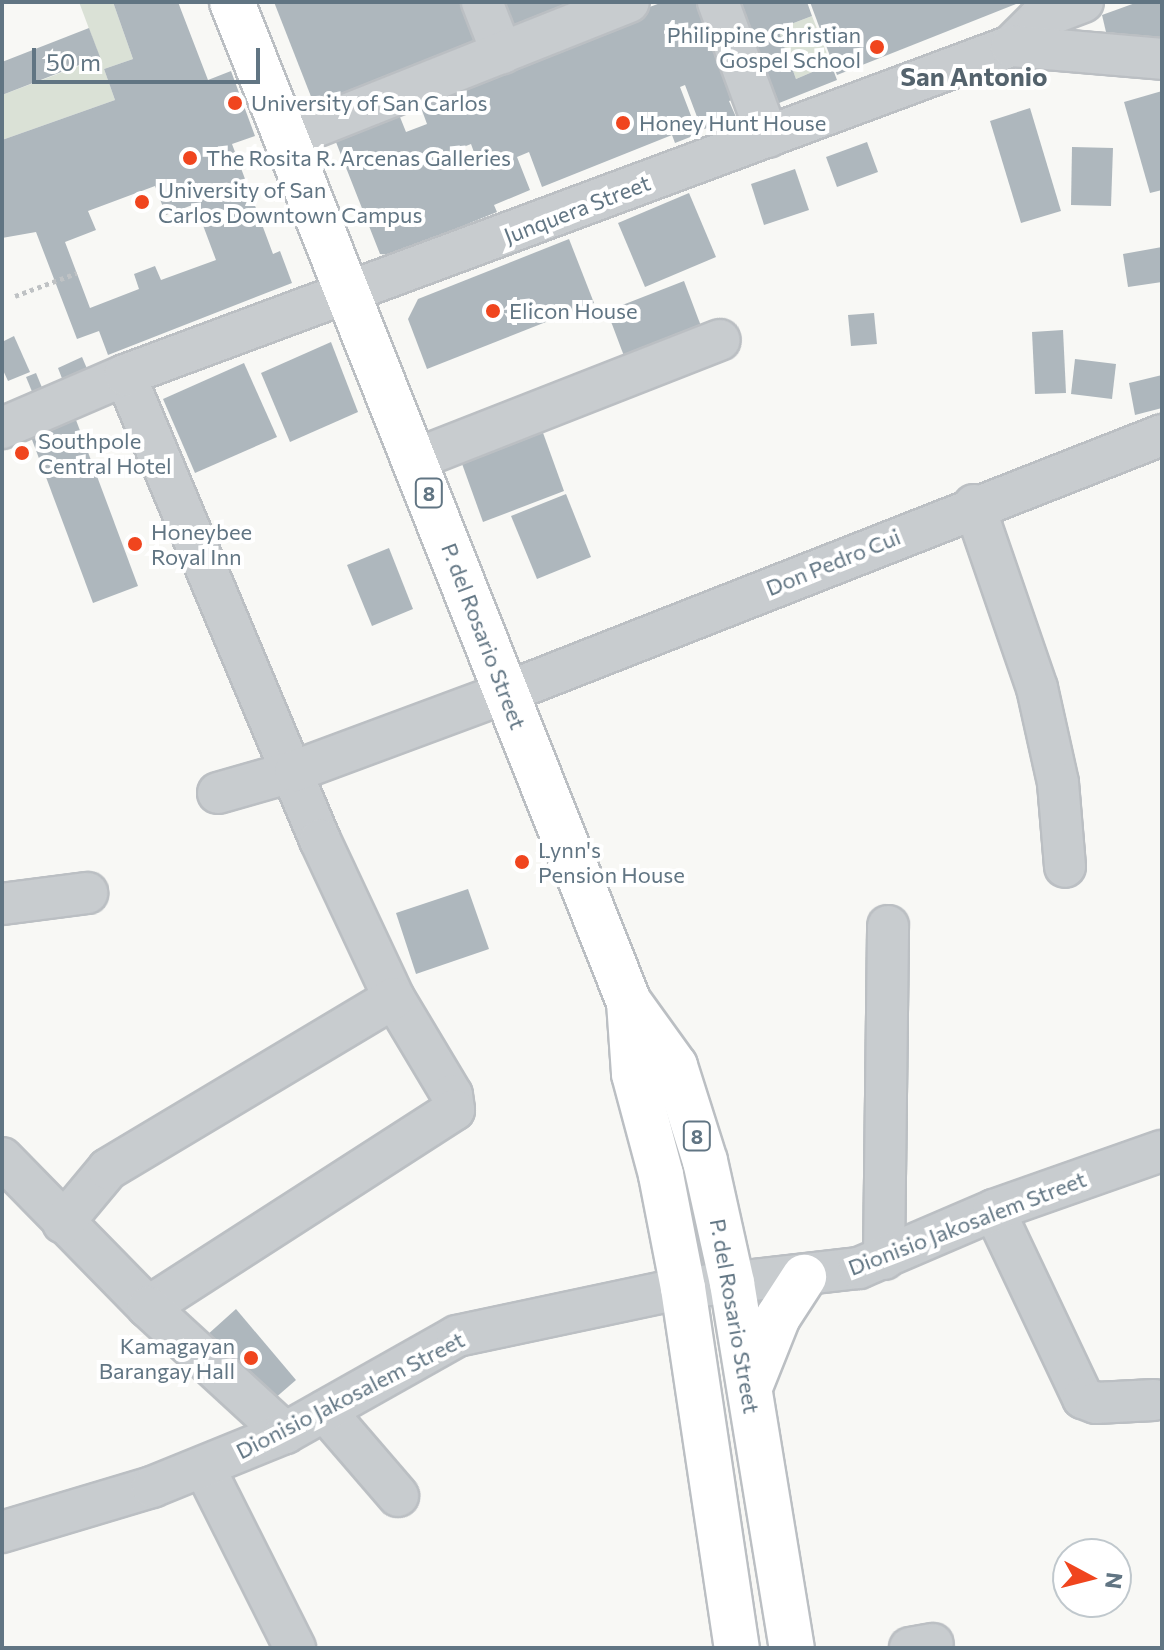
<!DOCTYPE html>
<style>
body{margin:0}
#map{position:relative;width:1164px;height:1650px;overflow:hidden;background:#f8f8f5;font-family:Commissioner,sans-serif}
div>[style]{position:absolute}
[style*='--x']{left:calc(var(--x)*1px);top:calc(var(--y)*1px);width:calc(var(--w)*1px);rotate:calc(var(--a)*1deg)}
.green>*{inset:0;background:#dae1d6}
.building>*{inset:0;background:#aeb7bd}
.path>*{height:5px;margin-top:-2.5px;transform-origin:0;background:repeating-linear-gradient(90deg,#bfc2c4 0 4px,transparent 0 8px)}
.roads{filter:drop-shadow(2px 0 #bbbfc3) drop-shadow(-2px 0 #bbbfc3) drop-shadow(0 2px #bbbfc3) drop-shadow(0 -2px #bbbfc3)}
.minor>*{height:40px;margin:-20px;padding:0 20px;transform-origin:20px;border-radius:20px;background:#c8cccf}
.major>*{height:44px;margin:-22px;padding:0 22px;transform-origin:22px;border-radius:22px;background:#fff}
.dots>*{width:22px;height:22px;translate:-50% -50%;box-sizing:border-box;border:4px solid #fff;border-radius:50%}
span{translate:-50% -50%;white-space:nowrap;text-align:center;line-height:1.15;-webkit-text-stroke:8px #fff;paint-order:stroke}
.shield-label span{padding:2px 6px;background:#fff;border:2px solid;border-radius:6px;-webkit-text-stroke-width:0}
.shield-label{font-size:20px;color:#617583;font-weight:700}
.poi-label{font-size:22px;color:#617583}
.right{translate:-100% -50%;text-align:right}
.left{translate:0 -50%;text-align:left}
.street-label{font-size:22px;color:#617583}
.quarter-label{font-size:26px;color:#54636d;font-weight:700}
.frame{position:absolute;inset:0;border:4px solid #617583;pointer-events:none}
.north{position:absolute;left:1052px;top:1538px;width:80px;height:80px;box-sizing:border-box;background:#fff;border:2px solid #c0c8cd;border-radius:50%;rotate:97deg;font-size:22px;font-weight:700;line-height:32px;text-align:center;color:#617583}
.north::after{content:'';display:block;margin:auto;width:28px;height:36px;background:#f0451e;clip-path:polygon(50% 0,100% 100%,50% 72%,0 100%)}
.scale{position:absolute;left:32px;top:48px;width:228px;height:36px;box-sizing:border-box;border:4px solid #617583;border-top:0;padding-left:10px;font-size:24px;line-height:28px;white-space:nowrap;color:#617583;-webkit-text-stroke:6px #fff;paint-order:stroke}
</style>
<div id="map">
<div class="green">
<div style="clip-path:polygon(79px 2px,113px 2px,133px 59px,104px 69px,115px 100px,2px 140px,2px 95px,100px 58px)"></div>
<div style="clip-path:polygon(812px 16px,831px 64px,796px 79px,778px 29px)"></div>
</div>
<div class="building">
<div style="clip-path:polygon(evenodd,113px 2px,178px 2px,208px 80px,231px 71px,255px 136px,232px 144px,273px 254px,280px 251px,292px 283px,108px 355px,99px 331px,77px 339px,36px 232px,2px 238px,2px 140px,115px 100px,104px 69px,133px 59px,113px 2px,155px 186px,166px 215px,195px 204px,216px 260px,161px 280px,155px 266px,134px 274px,139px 289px,90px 308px,65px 242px,96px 230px,88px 211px,155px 186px)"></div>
<div style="clip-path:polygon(274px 2px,467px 2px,487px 51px,319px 117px)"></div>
<div style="clip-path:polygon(493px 2px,616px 2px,508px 42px)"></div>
<div style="clip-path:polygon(evenodd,663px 2px,704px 2px,741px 97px,729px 101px,736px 117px,702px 130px,685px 85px,680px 87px,698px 134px,675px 143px,672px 135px,542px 187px,529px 152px,517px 157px,530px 190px,494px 205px,497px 212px,391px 255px,380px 254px,332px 132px,396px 107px,406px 132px,427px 124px,416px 94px,663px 2px,471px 144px,475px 155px,452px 164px,448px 153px,471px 144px)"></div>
<div style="clip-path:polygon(735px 2px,807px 2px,812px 16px,778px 29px,796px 79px,831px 64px,837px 80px,764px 109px)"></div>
<div style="clip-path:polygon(810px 2px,1015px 2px,1016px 4px,837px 75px)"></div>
<div style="clip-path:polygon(1138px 2px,1162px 2px,1162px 38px,1106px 32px,1102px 15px)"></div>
<div style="clip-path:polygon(89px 28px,100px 57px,2px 95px,2px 62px)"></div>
<div style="clip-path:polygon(1162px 91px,1162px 190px,1150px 193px,1124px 102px)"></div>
<div style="clip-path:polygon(1030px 108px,1061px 211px,1021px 223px,990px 121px)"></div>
<div style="clip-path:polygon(867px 142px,878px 172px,837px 187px,826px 157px)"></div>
<div style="clip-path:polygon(1072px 147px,1113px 148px,1111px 206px,1071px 205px)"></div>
<div style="clip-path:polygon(795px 169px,809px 210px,764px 225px,751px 184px)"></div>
<div style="clip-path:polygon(689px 193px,716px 257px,645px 287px,618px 223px)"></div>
<div style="clip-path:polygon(569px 239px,594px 303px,427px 369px,408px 319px,418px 299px)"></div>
<div style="clip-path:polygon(1162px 247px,1162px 282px,1128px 287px,1123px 254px)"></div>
<div style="clip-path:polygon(684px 281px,704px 334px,627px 364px,607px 311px)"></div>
<div style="clip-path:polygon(874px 313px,877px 344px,851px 346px,848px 315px)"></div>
<div style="clip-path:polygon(1063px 330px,1066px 393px,1035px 394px,1032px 332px)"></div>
<div style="clip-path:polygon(14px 336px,30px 372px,8px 381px,2px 368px,2px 342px)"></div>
<div style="clip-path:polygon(331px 342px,358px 412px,290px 442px,261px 373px)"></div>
<div style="clip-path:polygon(82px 357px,88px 371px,63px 381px,58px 368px)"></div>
<div style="clip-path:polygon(1075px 359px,1116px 364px,1112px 399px,1071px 394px)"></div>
<div style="clip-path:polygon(244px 363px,277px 437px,195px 473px,163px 399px)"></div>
<div style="clip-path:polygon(36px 373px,43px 390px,33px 394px,26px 377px)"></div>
<div style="clip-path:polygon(1162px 375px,1162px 408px,1135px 415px,1129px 383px)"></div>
<div style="clip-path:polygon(76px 420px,138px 586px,93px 603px,31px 437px)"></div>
<div style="clip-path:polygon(542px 430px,564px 491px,483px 522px,461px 461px)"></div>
<div style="clip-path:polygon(566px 494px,591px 557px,537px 579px,511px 516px)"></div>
<div style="clip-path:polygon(389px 548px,413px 609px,372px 626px,347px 565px)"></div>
<div style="clip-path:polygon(468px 889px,489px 949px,416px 974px,396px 913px)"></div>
<div style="clip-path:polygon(236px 1309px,296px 1380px,266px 1406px,206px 1336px)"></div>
</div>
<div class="path">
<div style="--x:15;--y:296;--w:66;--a:-20.4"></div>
</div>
<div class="roads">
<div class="minor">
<div style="--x:482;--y:2;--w:55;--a:68.6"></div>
<div style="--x:718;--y:2;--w:144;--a:69.7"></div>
<div style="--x:1011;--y:46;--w:38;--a:-45"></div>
<div style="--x:1038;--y:19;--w:48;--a:-20.7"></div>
<div style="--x:285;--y:139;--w:370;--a:-21.7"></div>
<div style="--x:125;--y:375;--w:504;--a:67.25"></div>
<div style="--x:320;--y:840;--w:174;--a:64.9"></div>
<div style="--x:394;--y:998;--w:113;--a:59.1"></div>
<div style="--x:452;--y:1095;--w:15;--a:82"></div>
<div style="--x:454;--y:1110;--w:364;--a:147.2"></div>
<div style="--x:2;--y:428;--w:134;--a:-23.3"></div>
<div style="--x:125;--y:375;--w:945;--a:-20.37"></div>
<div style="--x:1011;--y:46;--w:152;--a:4.9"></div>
<div style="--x:416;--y:459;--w:326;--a:-21.4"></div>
<div style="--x:974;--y:505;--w:194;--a:71"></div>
<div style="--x:1037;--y:688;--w:97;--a:77.5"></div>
<div style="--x:1058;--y:783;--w:84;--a:85.2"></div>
<div style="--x:218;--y:793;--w:80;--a:-15.9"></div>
<div style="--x:295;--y:771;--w:224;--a:-20.4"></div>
<div style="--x:505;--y:693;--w:706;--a:-21.44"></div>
<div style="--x:2;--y:904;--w:86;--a:-7.4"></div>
<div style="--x:2;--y:1158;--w:209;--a:45.6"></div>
<div style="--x:148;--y:1307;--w:186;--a:42.6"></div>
<div style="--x:994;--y:1210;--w:208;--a:64.7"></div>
<div style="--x:1083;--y:1398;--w:14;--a:21"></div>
<div style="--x:1096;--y:1403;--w:58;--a:-3"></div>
<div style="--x:63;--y:1223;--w:70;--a:-50.2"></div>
<div style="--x:108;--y:1169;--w:333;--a:-30.9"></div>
<div style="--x:884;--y:1259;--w:333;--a:-89.3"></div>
<div style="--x:325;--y:1411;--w:112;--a:49.3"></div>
<div style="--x:204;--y:1467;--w:203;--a:63.3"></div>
<div style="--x:2;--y:1532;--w:157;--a:-16.7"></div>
<div style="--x:152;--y:1487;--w:144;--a:-22.1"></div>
<div style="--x:285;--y:1433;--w:197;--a:-29.4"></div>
<div style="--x:457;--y:1336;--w:231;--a:-12"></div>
<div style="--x:683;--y:1288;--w:177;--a:-6.5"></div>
<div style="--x:859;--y:1268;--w:147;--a:-23.2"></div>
<div style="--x:994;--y:1210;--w:178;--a:-19.4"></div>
<div style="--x:910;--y:1648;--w:23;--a:-10"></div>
</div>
<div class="major">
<div style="--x:232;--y:2;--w:1076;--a:68.35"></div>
<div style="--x:629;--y:1002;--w:79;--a:54.3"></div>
<div style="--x:675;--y:1066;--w:100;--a:72.5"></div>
<div style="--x:705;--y:1161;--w:125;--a:77.5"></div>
<div style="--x:732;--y:1283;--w:370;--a:80.7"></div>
<div style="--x:629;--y:1002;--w:72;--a:86"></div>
<div style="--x:634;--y:1074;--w:105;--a:75"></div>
<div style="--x:661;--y:1175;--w:115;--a:79"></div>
<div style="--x:683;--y:1288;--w:364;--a:81.5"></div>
<div style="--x:750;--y:1387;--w:75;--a:-68.2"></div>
<div style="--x:778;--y:1317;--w:48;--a:-57"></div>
</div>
</div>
<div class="dots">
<div style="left:877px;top:47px;background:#f0451e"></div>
<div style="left:235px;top:103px;background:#f0451e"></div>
<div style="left:623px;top:123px;background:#f0451e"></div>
<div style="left:190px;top:158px;background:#f0451e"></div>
<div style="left:142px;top:202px;background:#f0451e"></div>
<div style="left:493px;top:311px;background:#f0451e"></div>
<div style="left:22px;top:453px;background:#f0451e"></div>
<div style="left:135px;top:544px;background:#f0451e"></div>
<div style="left:522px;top:862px;background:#f0451e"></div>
<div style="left:251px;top:1358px;background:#f0451e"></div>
</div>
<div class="shield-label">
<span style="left:429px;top:493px">8</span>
<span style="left:697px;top:1136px">8</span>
</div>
<div class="poi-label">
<span class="right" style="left:861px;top:47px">Philippine Christian<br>Gospel School</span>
<span class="left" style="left:251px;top:103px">University of San Carlos</span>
<span class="left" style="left:639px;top:123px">Honey Hunt House</span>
<span class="left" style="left:206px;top:158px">The Rosita R. Arcenas Galleries</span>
<span class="left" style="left:158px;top:202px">University of San<br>Carlos Downtown Campus</span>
<span class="left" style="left:509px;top:311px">Elicon House</span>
<span class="left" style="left:38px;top:453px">Southpole<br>Central Hotel</span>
<span class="left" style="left:151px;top:544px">Honeybee<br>Royal Inn</span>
<span class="left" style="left:538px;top:862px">Lynn's<br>Pension House</span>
<span class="right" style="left:235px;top:1358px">Kamagayan<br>Barangay Hall</span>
</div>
<div class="street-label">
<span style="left:577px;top:209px;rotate:-21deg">Junquera Street</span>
<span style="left:833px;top:562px;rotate:-22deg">Don Pedro Cui</span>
<span style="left:484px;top:636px;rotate:69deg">P. del Rosario Street</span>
<span style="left:967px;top:1223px;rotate:-21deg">Dionisio Jakosalem Street</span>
<span style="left:735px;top:1316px;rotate:80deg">P. del Rosario Street</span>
<span style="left:350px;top:1395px;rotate:-27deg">Dionisio Jakosalem Street</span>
</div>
<div class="quarter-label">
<span style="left:974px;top:76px">San Antonio</span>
</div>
<div class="frame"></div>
<div class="north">N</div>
<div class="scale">50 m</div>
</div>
